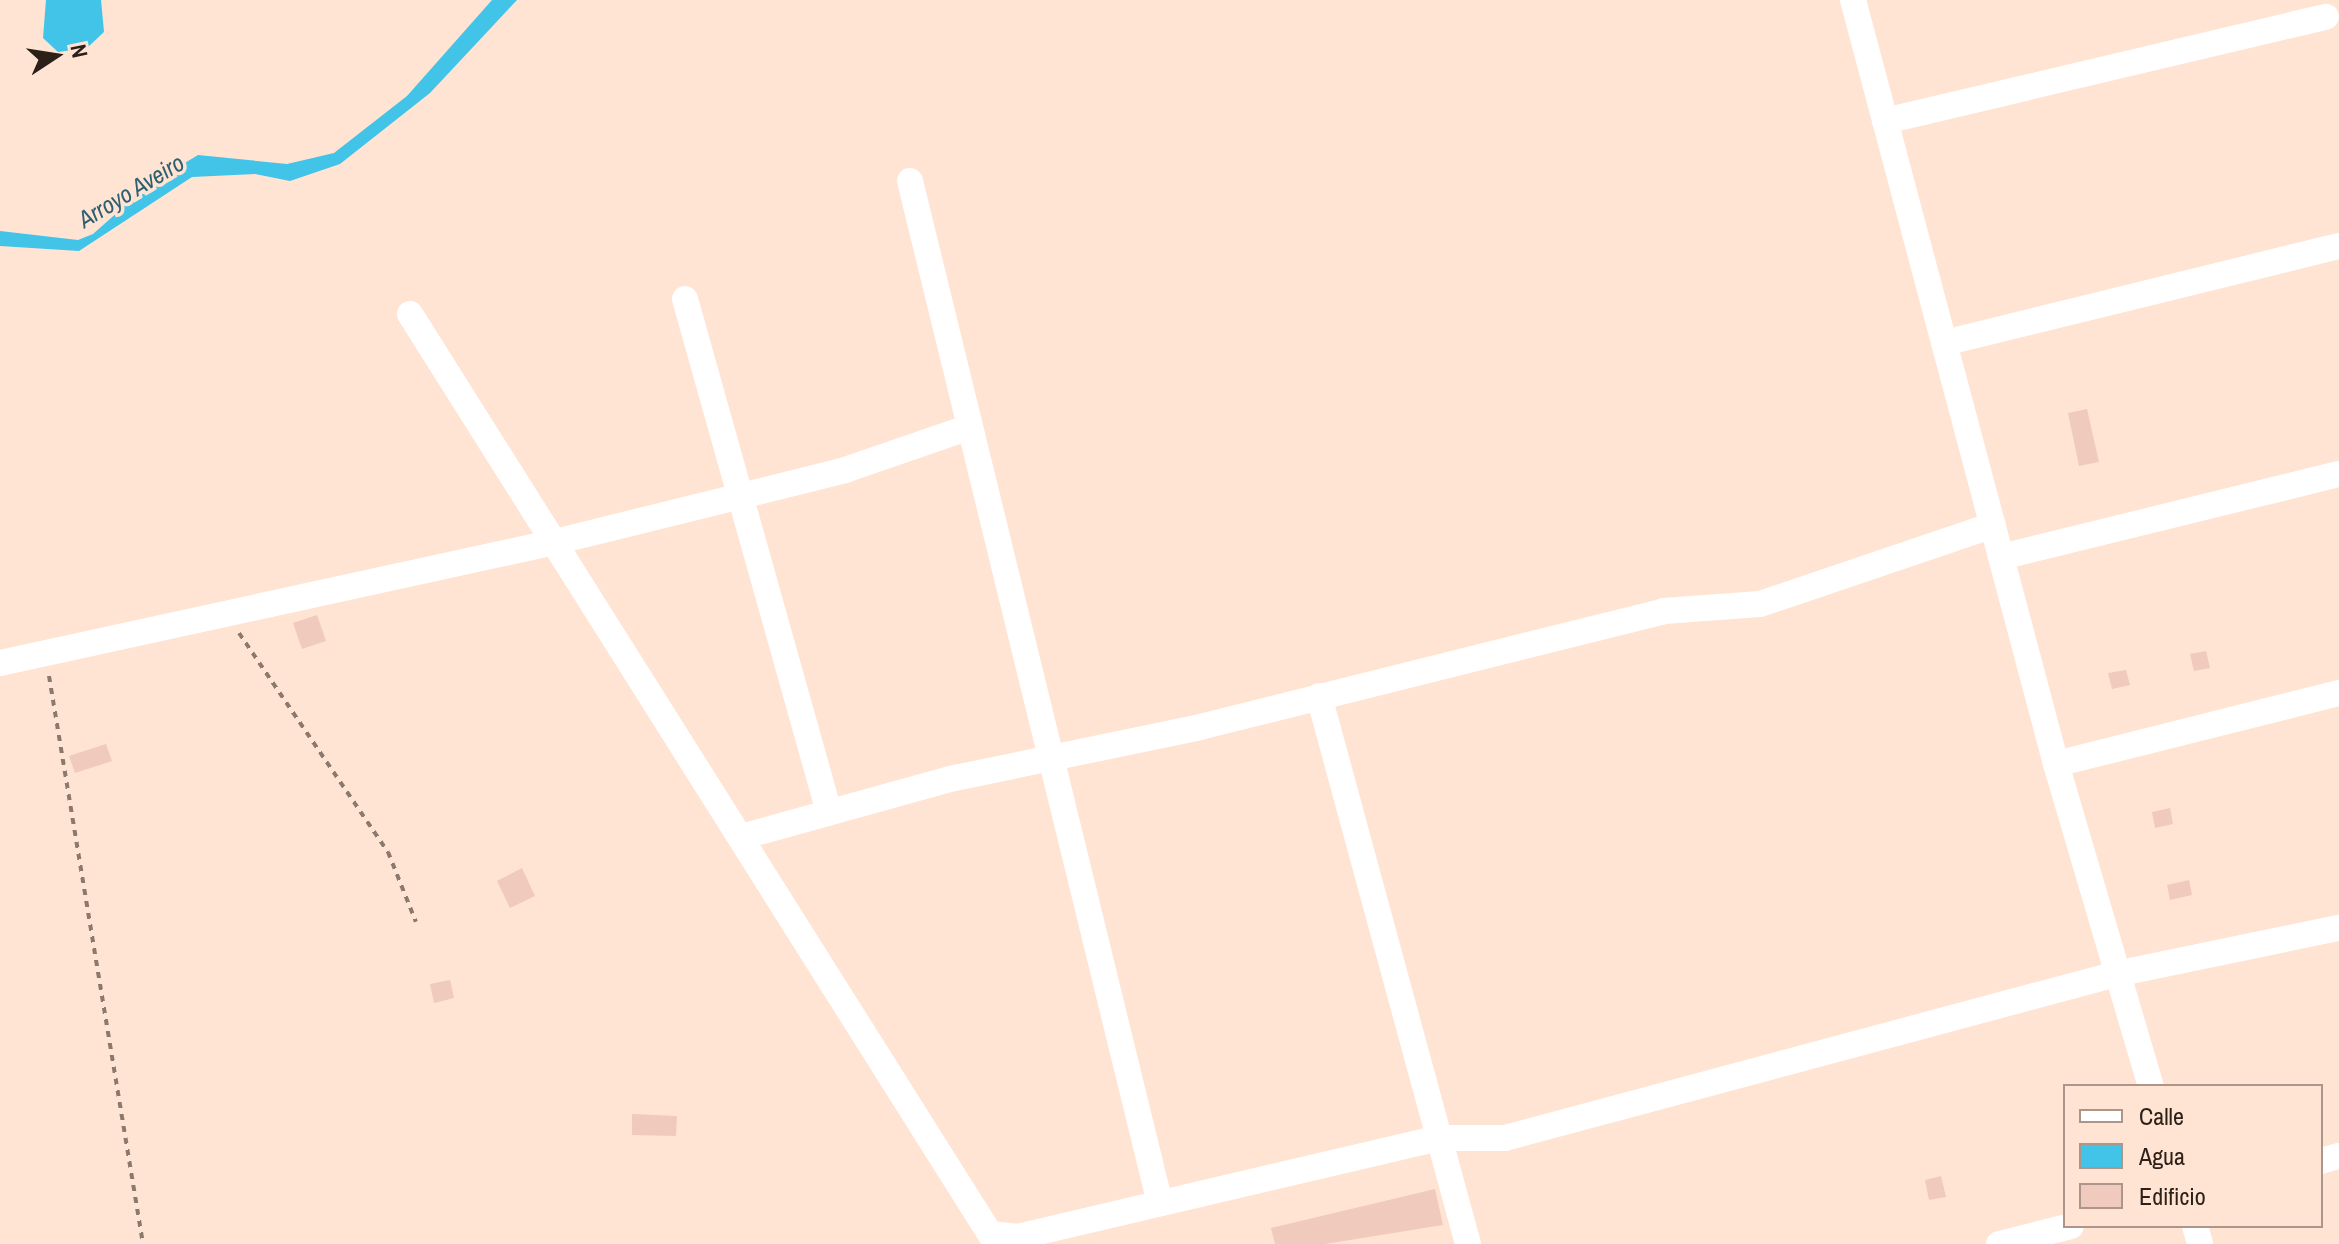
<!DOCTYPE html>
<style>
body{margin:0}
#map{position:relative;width:2339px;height:1244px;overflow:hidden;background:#ffe4d3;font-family:"Archivo Narrow",sans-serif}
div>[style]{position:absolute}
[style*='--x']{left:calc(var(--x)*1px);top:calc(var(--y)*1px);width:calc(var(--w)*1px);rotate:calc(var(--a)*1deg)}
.water>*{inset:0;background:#42c3e8}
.building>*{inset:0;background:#f0cabc}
.path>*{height:4px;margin-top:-2px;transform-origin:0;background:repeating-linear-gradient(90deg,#8c796d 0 6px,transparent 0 12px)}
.minor>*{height:26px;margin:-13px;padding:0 13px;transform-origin:13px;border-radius:13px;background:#fff}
span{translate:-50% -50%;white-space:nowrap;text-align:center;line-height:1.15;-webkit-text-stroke:7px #ffe4d3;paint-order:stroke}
.water-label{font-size:24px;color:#2c5f6f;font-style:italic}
.legend{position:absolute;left:2063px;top:1084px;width:260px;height:144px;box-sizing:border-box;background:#ffe4d3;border:2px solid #ab9689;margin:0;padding:10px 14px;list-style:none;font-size:24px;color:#2c2019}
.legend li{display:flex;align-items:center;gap:16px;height:40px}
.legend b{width:40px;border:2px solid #ab9689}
.north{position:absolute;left:16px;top:16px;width:80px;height:80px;-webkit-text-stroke:6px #ffe4d3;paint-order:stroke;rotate:78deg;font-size:22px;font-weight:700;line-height:32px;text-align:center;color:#2c2019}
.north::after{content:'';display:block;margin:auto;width:28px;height:36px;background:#2c2019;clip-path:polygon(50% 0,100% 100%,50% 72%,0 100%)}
</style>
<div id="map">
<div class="water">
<div style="clip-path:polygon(46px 0,101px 0,104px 32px,87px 48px,58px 52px,43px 38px)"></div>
<div style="clip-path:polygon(492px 0,517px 0,430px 93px,340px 164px,290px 181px,255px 174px,192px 177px,79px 251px,0 246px,0 231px,78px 240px,93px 234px,147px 186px,198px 155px,287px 164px,334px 153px,407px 96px)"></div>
</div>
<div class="building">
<div style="clip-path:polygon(2087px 409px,2099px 462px,2079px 466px,2068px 413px)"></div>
<div style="clip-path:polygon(317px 615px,326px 641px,302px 649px,293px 623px)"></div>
<div style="clip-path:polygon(2206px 651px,2210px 668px,2194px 671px,2190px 654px)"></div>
<div style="clip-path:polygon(2126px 670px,2130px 685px,2112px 689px,2108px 673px)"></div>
<div style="clip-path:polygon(106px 744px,112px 761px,75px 773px,69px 756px)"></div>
<div style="clip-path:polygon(2170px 808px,2173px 824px,2155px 828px,2152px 812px)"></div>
<div style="clip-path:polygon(522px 868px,535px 896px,510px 908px,497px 881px)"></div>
<div style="clip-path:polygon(2189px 880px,2192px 895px,2170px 900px,2167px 885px)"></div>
<div style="clip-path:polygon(450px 980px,454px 998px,434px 1003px,430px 984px)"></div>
<div style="clip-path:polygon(632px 1114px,677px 1116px,676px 1136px,632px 1135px)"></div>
<div style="clip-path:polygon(1941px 1176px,1946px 1197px,1929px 1200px,1925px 1180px)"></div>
<div style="clip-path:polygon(1435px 1189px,1443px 1225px,1325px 1244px,1275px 1244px,1271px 1228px)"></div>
</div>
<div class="path">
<div style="--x:239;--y:633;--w:265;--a:55.8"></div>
<div style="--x:388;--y:852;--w:75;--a:68.2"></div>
<div style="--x:49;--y:676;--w:576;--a:80.6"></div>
</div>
<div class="minor">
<div style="--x:1853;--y:0;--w:791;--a:75.12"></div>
<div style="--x:2056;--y:764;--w:336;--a:73.6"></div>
<div style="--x:1885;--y:121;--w:453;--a:-13.3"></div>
<div style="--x:910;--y:181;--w:1048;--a:76.26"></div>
<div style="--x:685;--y:299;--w:533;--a:74.32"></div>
<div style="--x:410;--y:314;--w:1088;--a:57.77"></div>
<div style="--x:990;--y:1234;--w:27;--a:6"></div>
<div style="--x:1017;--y:1237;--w:432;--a:-13.2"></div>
<div style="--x:1438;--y:1138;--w:67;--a:0"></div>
<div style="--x:1505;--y:1138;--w:633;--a:-15.02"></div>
<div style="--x:2116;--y:974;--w:228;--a:-11.7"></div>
<div style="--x:1944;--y:343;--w:407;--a:-13.8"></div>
<div style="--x:2001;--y:557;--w:348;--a:-13.8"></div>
<div style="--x:0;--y:663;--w:568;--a:-12.3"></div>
<div style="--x:555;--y:542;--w:299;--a:-13.9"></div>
<div style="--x:845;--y:470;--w:132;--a:-19"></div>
<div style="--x:1319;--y:696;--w:568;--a:74.79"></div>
<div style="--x:2056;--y:764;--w:292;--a:-14.1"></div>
<div style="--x:741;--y:837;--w:217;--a:-15.5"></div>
<div style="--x:950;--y:779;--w:255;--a:-11.7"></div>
<div style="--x:1200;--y:727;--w:478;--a:-14"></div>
<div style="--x:1664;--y:611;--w:96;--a:-4.2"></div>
<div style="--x:1760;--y:604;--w:246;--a:-18.7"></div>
<div style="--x:2321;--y:1161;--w:19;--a:-16"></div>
<div style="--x:2195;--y:1226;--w:19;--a:74"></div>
<div style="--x:1999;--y:1244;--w:74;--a:-14"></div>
</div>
<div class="water-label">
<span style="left:131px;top:191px;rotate:-31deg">Arroyo Aveiro</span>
</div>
<ul class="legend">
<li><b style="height:10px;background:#fff"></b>Calle</li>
<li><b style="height:22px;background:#42c3e8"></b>Agua</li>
<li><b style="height:22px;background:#f0cabc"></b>Edificio</li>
</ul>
<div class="north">N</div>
</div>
